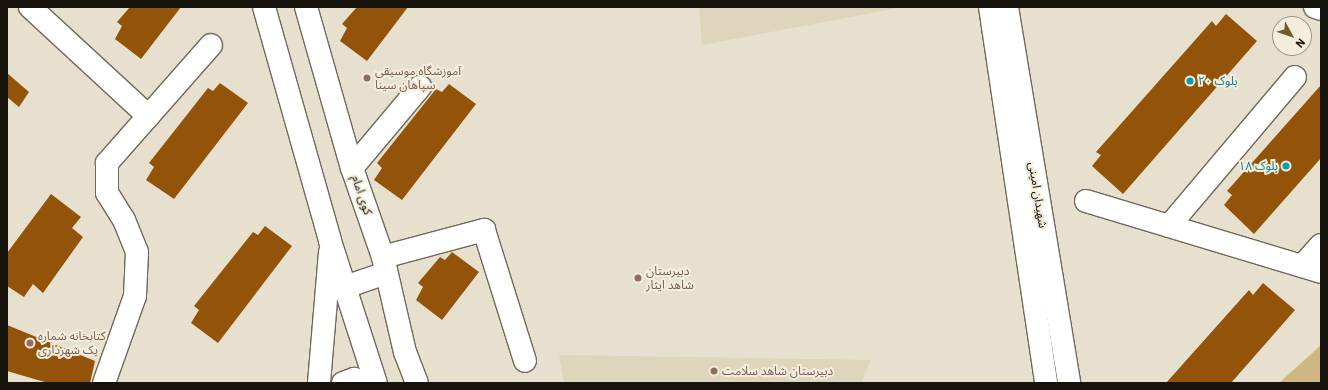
<!DOCTYPE html>
<meta charset="utf-8">
<style>
body{margin:0}
#map{position:relative;width:1328px;height:390px;overflow:hidden;background:#e7e0ce;font-family:"IBM Plex Sans","Noto Sans Arabic",sans-serif}
div>[style]{position:absolute}
[style*='--x']{left:calc(var(--x)*1px);top:calc(var(--y)*1px);width:calc(var(--w)*1px);rotate:calc(var(--a)*1deg)}
.built>*{inset:0;background:#dfd4bc}
.green>*{inset:0;background:#ceb782}
.building>*{inset:0;background:#935308}
.roads{filter:drop-shadow(1px 0 #70695a) drop-shadow(-1px 0 #70695a) drop-shadow(0 1px #70695a) drop-shadow(0 -1px #70695a)}
.street>*{height:22px;margin:-11px;padding:0 11px;transform-origin:11px;border-radius:11px;background:#fff}
.secondary>*{height:22px;margin:-11px;padding:0 11px;transform-origin:11px;border-radius:11px;background:#fff}
.dots>*{width:11px;height:11px;translate:-50% -50%;box-sizing:border-box;border:2px solid #f4eddb;border-radius:50%}
span{translate:-50% -50%;white-space:nowrap;text-align:center;line-height:1.15;-webkit-text-stroke:4px #f4eddb;paint-order:stroke}
.education-label{font-size:12px;color:#785e54}
.left{translate:0 -50%;text-align:left}
.culture-label{font-size:12px;color:#0d838f}
.right{translate:-100% -50%;text-align:right}
.street-label{font-size:12px;color:#16130d}
.frame{position:absolute;inset:0;border:8px solid #16130d;pointer-events:none}
.north{position:absolute;left:1272px;top:16px;width:40px;height:40px;box-sizing:border-box;background:#f4eddb;border:1px solid #9b9689;border-radius:50%;rotate:130deg;font-size:11px;font-weight:700;line-height:16px;text-align:center;color:#16130d}
.north::after{content:'';display:block;margin:auto;width:14px;height:18px;background:#715b2b;clip-path:polygon(50% 0,100% 100%,50% 72%,0 100%)}
</style>
<div id="map">
<div class="built">
<div style="clip-path:polygon(699px 7px,903px 7px,702px 45px)"></div>
<div style="clip-path:polygon(559px 355px,871px 360px,861px 383px,564px 383px)"></div>
</div>
<div class="green">
<div style="clip-path:polygon(1321px 345px,1321px 383px,1279px 383px)"></div>
</div>
<div class="building">
<div style="clip-path:polygon(130px 7px,181px 7px,141px 59px,115px 39px,122px 26px,117px 22px)"></div>
<div style="clip-path:polygon(357px 7px,408px 7px,367px 61px,340px 41px,347px 28px,342px 24px)"></div>
<div style="clip-path:polygon(1226px 14px,1257px 41px,1123px 194px,1092px 166px,1101px 155px,1096px 152px,1212px 21px,1216px 26px)"></div>
<div style="clip-path:polygon(7px 73px,29px 92px,19px 107px,7px 97px)"></div>
<div style="clip-path:polygon(220px 83px,248px 103px,174px 199px,146px 180px,154px 167px,149px 163px,208px 88px,213px 91px)"></div>
<div style="clip-path:polygon(449px 84px,476px 104px,402px 200px,374px 180px,382px 168px,377px 163px,436px 89px,442px 92px)"></div>
<div style="clip-path:polygon(1321px 85px,1321px 158px,1254px 234px,1224px 205px,1232px 195px,1227px 191px)"></div>
<div style="clip-path:polygon(51px 194px,81px 217px,72px 228px,83px 237px,43px 293px,33px 284px,24px 297px,7px 286px,7px 253px)"></div>
<div style="clip-path:polygon(265px 226px,292px 246px,218px 343px,191px 323px,199px 310px,194px 306px,253px 232px,258px 235px)"></div>
<div style="clip-path:polygon(452px 252px,479px 272px,442px 320px,416px 300px,423px 287px,418px 283px,440px 257px,445px 260px)"></div>
<div style="clip-path:polygon(1263px 283px,1295px 310px,1231px 383px,1166px 383px,1249px 290px,1253px 295px)"></div>
<div style="clip-path:polygon(7px 325px,95px 361px,90px 383px,48px 383px,7px 371px)"></div>
</div>
<div class="roads">
<div class="street">
<div style="--x:30;--y:7;--w:161;--a:42.7"></div>
<div style="--x:352;--y:168;--w:106;--a:-50"></div>
<div style="--x:1086;--y:201;--w:245;--a:16.8"></div>
<div style="--x:1169;--y:226;--w:195;--a:-49.8"></div>
<div style="--x:383;--y:257;--w:105;--a:-15"></div>
<div style="--x:484;--y:230;--w:137;--a:72.6"></div>
<div style="--x:1302;--y:266;--w:28;--a:-48"></div>
<div style="--x:104;--y:383;--w:92;--a:-70.4"></div>
<div style="--x:135;--y:296;--w:44;--a:-87.4"></div>
<div style="--x:137;--y:252;--w:35;--a:-112"></div>
<div style="--x:124;--y:220;--w:32;--a:-122"></div>
<div style="--x:107;--y:193;--w:30;--a:-90"></div>
<div style="--x:107;--y:163;--w:157;--a:-48.6"></div>
</div>
<div class="secondary">
<div style="--x:264;--y:7;--w:243;--a:74.2"></div>
<div style="--x:330;--y:241;--w:149;--a:72.1"></div>
<div style="--x:306;--y:7;--w:167;--a:74.1"></div>
<div style="--x:352;--y:168;--w:94;--a:70.8"></div>
<div style="--x:383;--y:257;--w:98;--a:77"></div>
<div style="--x:405;--y:352;--w:33;--a:69"></div>
<div style="--x:990;--y:7;--w:380;--a:81.5"></div>
<div style="--x:1007;--y:7;--w:381;--a:80.6"></div>
<div style="--x:1315;--y:7;--w:6;--a:18"></div>
<div style="--x:345;--y:287;--w:43;--a:-18.9"></div>
<div style="--x:319;--y:383;--w:131;--a:-85.2"></div>
<div style="--x:343;--y:383;--w:12;--a:-20"></div>
<div style="--x:354;--y:379;--w:14;--a:17"></div>
</div>
</div>
<div class="dots">
<div style="left:367px;top:78px;background:#8d6e63"></div>
<div style="left:1190px;top:81px;background:#0f9aa8"></div>
<div style="left:1286px;top:166px;background:#0f9aa8"></div>
<div style="left:638px;top:278px;background:#8d6e63"></div>
<div style="left:30px;top:343px;background:#8d6e63"></div>
<div style="left:714px;top:371px;background:#8d6e63"></div>
</div>
<div class="education-label">
<span class="left" style="left:375px;top:78px">آموزشگاه موسیقی<br>سپاهان سینا</span>
<span class="left" style="left:646px;top:278px">دبیرستان<br>شاهد ایثار</span>
<span class="left" style="left:38px;top:343px">کتابخانه شماره<br>یک شهرداری</span>
<span class="left" style="left:722px;top:371px">دبیرستان شاهد سلامت</span>
</div>
<div class="culture-label">
<span class="left" style="left:1198px;top:81px">بلوک ۲۰</span>
<span class="right" style="left:1278px;top:166px">بلوک ۱۸</span>
</div>
<div class="street-label">
<span style="left:362px;top:195px;rotate:71deg">کوی امام</span>
<span style="left:1038px;top:195px;rotate:81deg">شهیدان امینی</span>
</div>
<div class="frame"></div>
<div class="north">N</div>
</div>
